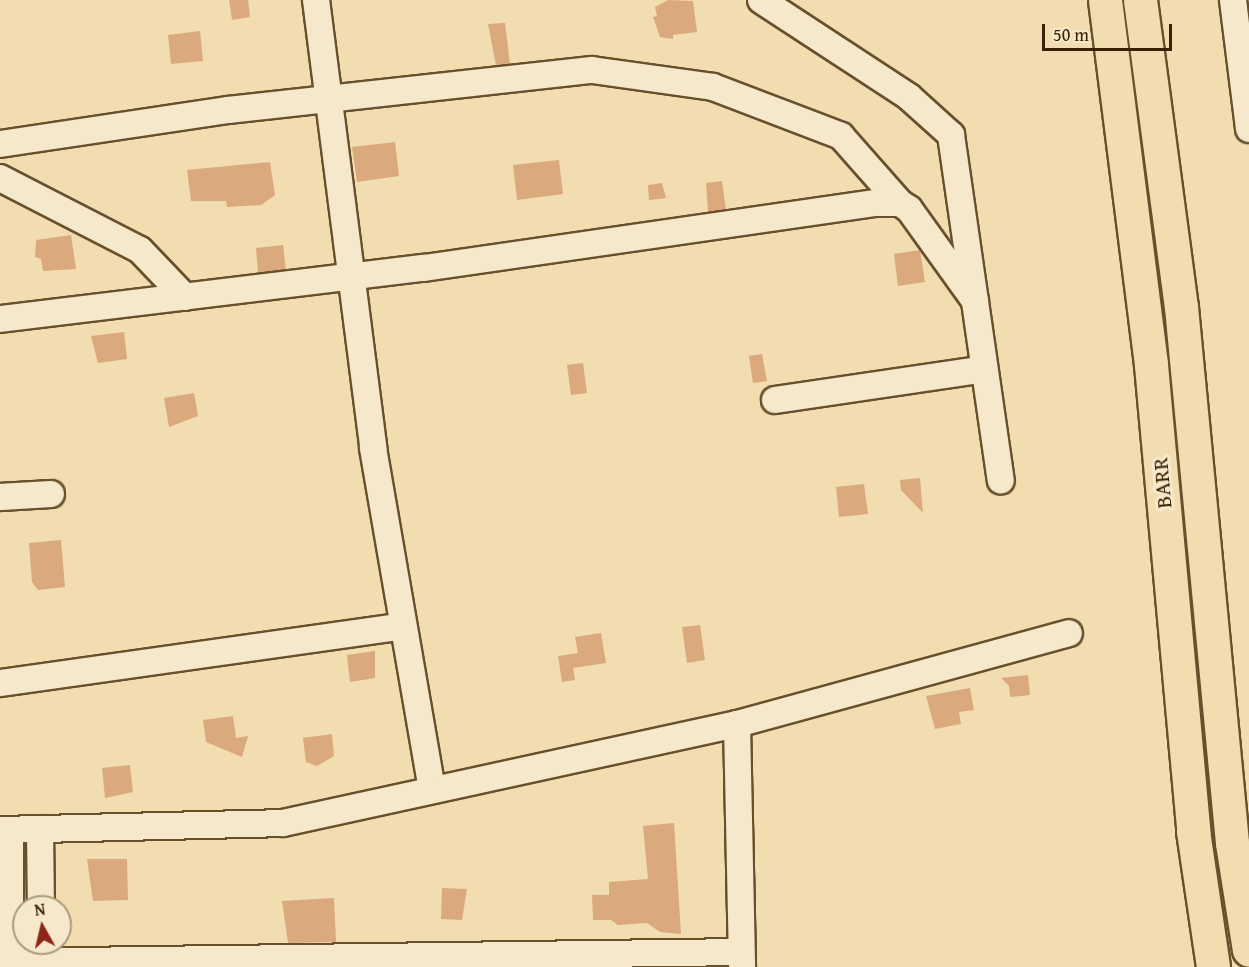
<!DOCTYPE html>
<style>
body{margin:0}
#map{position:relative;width:1249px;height:967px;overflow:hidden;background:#f1ddaf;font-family:"Gentium Book Plus",serif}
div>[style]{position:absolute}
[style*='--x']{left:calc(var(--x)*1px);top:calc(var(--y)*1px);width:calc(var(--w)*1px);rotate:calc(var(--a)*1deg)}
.building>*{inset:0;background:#dba97e}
.roads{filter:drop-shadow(2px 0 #68502d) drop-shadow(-2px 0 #68502d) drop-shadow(0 2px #68502d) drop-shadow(0 -2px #68502d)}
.minor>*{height:26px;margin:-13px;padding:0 13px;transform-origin:13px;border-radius:13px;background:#f6e9cb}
.highway>*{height:33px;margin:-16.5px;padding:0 16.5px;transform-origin:16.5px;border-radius:16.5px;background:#f1ddaf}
span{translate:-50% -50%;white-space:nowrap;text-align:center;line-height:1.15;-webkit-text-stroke:6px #f6e9cb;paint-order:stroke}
.street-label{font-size:22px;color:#3b2102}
.north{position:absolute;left:12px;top:895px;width:60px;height:60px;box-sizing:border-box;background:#f6e9cb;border:2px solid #ab997b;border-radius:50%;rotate:352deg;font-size:16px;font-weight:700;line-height:24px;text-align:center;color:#3b2102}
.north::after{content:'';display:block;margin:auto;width:21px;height:27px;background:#8f2418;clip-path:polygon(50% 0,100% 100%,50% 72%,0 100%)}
.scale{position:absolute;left:1042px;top:24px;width:130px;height:27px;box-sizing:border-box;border:3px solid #3b2102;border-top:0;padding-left:8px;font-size:18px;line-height:21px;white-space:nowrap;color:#3b2102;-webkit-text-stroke:4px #f6e9cb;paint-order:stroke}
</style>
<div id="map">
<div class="building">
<div style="clip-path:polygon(229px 0,248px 0,250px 17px,232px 20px)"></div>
<div style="clip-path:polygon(668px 0,693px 1px,697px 32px,673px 35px,673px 39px,660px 37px,653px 17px,657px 16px,655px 7px)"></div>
<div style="clip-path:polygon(505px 23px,510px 64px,496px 65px,488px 24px)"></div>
<div style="clip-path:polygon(200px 31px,203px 61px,171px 64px,168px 35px)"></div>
<div style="clip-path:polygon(395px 142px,399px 176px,357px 182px,352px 147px)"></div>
<div style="clip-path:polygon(559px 160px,563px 194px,517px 200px,513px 165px)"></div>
<div style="clip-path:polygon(270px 162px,275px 195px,261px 205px,227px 207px,226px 201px,191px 201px,187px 170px)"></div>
<div style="clip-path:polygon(722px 181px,726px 210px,708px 212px,706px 183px)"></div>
<div style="clip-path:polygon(662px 183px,666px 198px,649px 200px,648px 185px)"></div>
<div style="clip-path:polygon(71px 235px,76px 269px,43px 271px,41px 259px,35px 257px,36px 240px)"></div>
<div style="clip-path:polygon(283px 245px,286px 270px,258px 273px,256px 248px)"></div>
<div style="clip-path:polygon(920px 250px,925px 282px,898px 286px,894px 254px)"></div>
<div style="clip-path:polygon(124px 332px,127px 359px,98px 363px,91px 336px)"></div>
<div style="clip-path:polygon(762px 354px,767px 381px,753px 383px,749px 356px)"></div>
<div style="clip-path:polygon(583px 363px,587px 393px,571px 395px,567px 365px)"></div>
<div style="clip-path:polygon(194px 393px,198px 416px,169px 427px,164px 398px)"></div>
<div style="clip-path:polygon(920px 478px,923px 513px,901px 490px,900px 480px)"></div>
<div style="clip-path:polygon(864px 484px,868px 514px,839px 517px,836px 487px)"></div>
<div style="clip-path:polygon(61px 540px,65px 587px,38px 590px,32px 582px,29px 543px)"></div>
<div style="clip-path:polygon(700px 625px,705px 660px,687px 663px,682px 627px)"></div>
<div style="clip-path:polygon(601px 633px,606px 663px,573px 668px,575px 680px,562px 682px,558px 656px,578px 653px,575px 637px)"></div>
<div style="clip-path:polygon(375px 651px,375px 678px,350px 682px,347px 655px)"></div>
<div style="clip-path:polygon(1028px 675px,1030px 695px,1010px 697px,1009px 686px,1001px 678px)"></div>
<div style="clip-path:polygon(970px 688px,974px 710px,959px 712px,961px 724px,935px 729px,926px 696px)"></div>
<div style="clip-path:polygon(233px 716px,236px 738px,248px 736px,242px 757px,206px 742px,203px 720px)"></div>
<div style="clip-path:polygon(332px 734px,334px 756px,317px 766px,306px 762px,303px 738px)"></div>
<div style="clip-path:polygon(130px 765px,133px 792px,105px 798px,102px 768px)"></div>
<div style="clip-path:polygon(674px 823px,681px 934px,660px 932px,647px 923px,618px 925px,611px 920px,593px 920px,592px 895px,609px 895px,609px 882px,648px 879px,643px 826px)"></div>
<div style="clip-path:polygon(87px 859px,127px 859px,128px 900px,93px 901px)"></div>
<div style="clip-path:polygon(442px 888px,467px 889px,462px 920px,441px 919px)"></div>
<div style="clip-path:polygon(334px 898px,336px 942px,288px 943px,282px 901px)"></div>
</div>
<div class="roads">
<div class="minor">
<div style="--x:316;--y:0;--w:452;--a:82.7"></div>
<div style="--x:373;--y:448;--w:347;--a:80.2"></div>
<div style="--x:761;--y:0;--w:177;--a:33.2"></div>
<div style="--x:909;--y:97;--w:57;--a:42.1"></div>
<div style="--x:951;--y:135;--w:349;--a:81.8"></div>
<div style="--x:1233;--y:0;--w:130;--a:82.9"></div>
<div style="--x:0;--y:144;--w:231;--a:-8.5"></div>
<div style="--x:228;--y:110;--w:366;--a:-6.3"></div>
<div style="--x:592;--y:70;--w:122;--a:8"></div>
<div style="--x:713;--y:87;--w:137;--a:20.9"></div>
<div style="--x:841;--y:136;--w:89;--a:48.6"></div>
<div style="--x:0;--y:178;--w:157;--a:27.2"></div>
<div style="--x:140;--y:250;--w:65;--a:46.2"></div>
<div style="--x:0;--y:319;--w:427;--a:-6.9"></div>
<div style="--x:424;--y:268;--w:458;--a:-8.2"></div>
<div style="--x:877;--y:203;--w:23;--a:0"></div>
<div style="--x:900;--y:203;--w:11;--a:34"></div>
<div style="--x:909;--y:209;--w:113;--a:54.3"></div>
<div style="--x:775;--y:400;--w:211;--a:-8.4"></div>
<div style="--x:0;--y:497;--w:51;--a:-3.4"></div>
<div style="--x:0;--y:683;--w:404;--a:-8"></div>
<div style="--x:737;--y:724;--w:243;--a:88.8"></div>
<div style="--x:40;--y:829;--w:78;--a:89.3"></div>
<div style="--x:0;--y:830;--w:283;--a:-1.4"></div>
<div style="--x:283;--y:823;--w:465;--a:-12.3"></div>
<div style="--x:737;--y:724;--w:344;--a:-15.3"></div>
<div style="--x:10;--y:830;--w:137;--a:89.6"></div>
<div style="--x:0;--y:962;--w:741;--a:-0.77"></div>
</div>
<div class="highway">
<div style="--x:1105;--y:0;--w:368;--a:82.8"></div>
<div style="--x:1151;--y:365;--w:468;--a:84.8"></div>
<div style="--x:1193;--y:831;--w:137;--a:81.6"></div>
<div style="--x:1140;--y:0;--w:310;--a:82.4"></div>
<div style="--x:1181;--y:307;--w:538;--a:84.56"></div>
<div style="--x:1232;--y:843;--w:108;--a:81"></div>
</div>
</div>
<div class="street-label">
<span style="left:1162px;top:483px;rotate:-95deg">BARR</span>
</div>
<div class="north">N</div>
<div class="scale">50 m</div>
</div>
